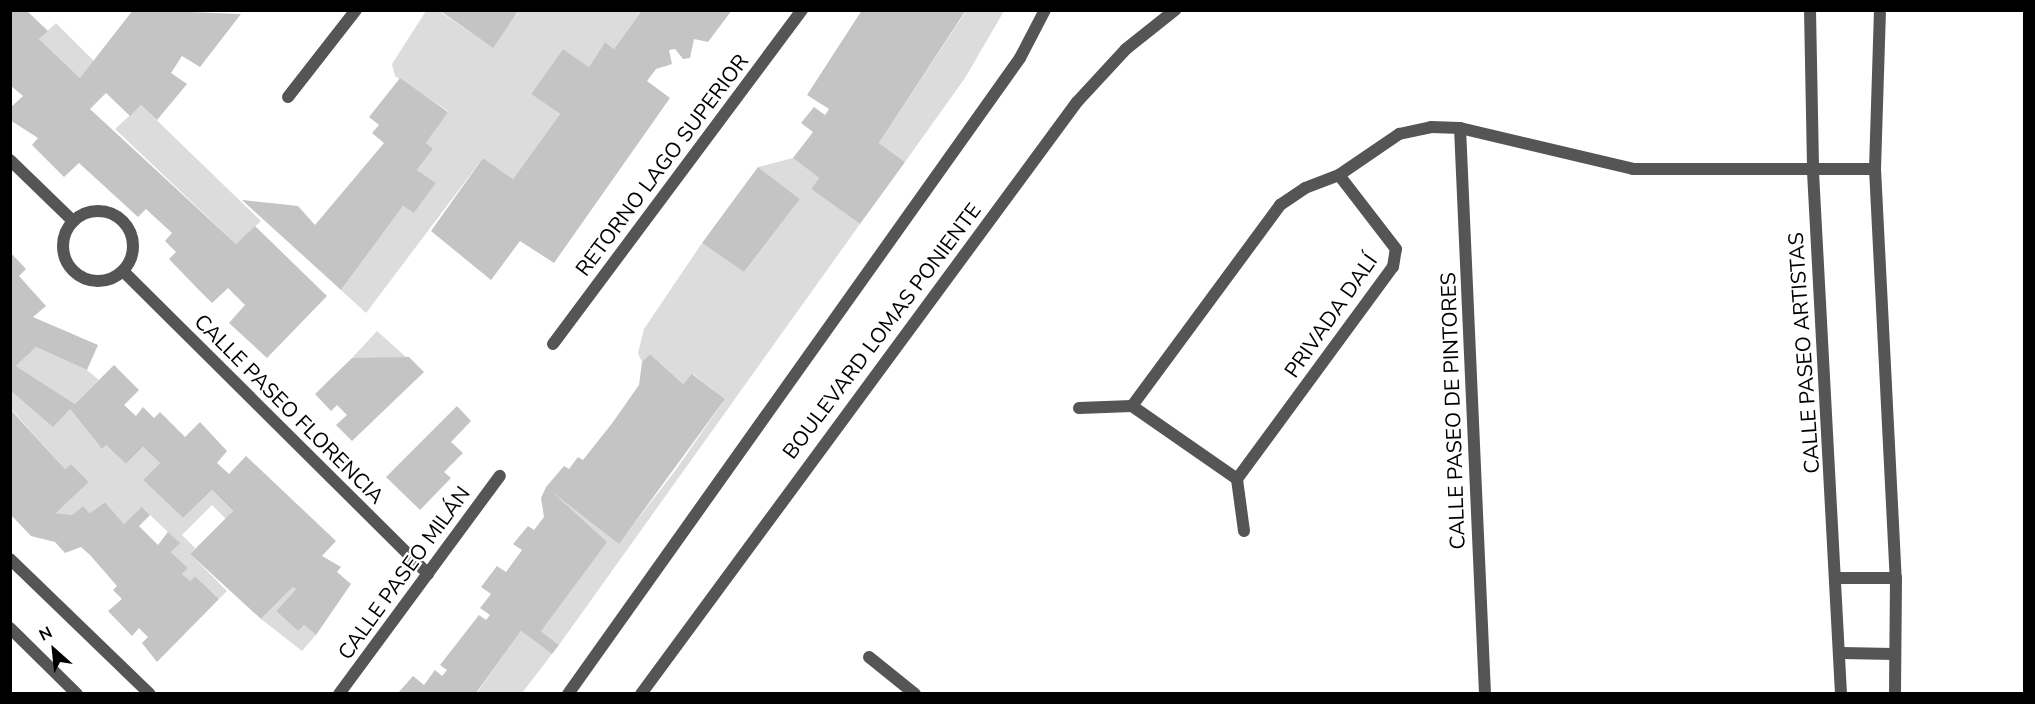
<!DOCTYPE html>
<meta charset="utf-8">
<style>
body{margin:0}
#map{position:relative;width:2035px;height:704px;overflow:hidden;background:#fff;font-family:"Nunito Sans",sans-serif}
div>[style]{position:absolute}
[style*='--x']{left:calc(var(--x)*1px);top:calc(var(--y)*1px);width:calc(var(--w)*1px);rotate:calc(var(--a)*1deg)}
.green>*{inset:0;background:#dcdcdc}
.building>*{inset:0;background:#c4c4c4}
.minor>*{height:12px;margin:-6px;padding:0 6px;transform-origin:6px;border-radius:6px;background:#555}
.minor>.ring{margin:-6px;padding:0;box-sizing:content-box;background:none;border:12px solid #555;border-radius:50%}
.tertiary>*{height:12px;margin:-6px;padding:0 6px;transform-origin:6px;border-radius:6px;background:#555}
span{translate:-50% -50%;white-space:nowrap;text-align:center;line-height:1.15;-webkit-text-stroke:4.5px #fff;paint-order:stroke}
.street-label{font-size:21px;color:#000}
.frame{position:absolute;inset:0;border:12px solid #000;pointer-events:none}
.north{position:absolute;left:24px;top:620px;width:60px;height:60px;-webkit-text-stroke:4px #fff;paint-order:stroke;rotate:333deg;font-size:16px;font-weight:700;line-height:24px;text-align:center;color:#000}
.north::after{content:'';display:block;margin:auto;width:21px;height:27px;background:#000;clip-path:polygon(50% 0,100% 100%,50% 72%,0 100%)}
</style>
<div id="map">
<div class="green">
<div style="clip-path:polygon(426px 11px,439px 11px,492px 47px,519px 11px,641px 11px,614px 49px,605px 42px,589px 67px,563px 49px,531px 94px,560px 114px,513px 179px,483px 158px,366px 313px,341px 290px,403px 206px,414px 213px,436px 183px,417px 170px,433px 149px,426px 143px,448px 111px,395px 76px,392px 64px)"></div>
<div style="clip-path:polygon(966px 11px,1004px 11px,965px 78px,905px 162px,879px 143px)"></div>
<div style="clip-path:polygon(56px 23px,95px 62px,80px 78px,39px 39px)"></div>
<div style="clip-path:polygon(141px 105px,261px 221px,236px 244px,115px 129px)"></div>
<div style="clip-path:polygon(793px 158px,819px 178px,811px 189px,860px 224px,559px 645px,541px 631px,548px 489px,619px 543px,675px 471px,725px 399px,693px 374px,683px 384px,650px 354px,642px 362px,638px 353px,644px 329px,702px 243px,744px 272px,800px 199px,758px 167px)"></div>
<div style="clip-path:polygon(377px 331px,407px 358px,352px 358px)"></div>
<div style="clip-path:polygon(36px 347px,87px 370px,99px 380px,75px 404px,16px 366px)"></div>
<div style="clip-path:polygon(10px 390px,70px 409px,102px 449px,106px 445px,126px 464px,143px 447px,160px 463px,143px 480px,183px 518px,212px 490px,233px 511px,226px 519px,212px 505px,182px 535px,195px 548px,190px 554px,227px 591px,219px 599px,195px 576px,190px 581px,182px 574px,188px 568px,171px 552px,179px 543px,143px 508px,124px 524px,105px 502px,90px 513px,83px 506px,72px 515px,56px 513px,89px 482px,71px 464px,65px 469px,11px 409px)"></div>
<div style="clip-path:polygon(293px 587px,296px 589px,276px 611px,298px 631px,304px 625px,316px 635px,302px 651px,261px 619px)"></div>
<div style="clip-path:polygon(521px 631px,552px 654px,522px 693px,476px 694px)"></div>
</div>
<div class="building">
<div style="clip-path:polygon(10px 10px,26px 10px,48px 31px,39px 39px,80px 78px,133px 10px,241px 14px,200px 67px,182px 56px,171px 73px,187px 84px,157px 120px,141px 105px,130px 116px,106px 93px,90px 109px,236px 244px,255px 226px,327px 296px,267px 358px,229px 323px,245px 305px,228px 288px,212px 303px,195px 286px,169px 259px,176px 252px,165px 241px,172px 233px,146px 209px,138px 217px,79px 163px,64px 177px,32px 145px,38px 138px,10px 120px,10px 108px,23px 96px,10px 85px)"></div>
<div style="clip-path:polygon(439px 10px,519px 10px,493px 48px)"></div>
<div style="clip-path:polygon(642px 10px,732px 10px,708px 42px,694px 39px,690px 58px,683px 59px,675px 49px,669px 50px,672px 64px,656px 69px,647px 81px,670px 98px,554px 263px,520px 241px,491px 280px,431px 231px,483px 158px,513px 179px,560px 114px,531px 94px,563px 49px,589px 67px,605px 42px,614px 49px)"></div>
<div style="clip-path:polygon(862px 10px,966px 10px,879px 143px,905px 162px,860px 224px,811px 189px,819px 178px,793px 158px,813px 132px,801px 123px,814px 107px,825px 115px,829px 109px,807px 95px)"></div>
<div style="clip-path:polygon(400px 78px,448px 112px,426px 143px,433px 149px,417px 170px,436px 183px,414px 213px,403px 206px,341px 290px,242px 200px,298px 206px,315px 225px,384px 143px,372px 133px,379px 125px,369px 117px)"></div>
<div style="clip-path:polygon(758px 167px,800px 199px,744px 272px,702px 243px)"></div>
<div style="clip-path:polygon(10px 252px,26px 269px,19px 276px,46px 306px,33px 317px,98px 345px,87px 370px,36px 347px,16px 366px,75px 404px,114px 365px,139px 390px,124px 405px,136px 416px,143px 407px,154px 418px,160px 412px,185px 437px,200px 422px,227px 451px,217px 463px,229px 474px,246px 456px,336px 541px,322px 556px,341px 567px,337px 572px,351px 584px,316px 635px,304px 625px,298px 631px,276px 611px,296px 589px,293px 587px,261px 619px,190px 554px,233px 511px,212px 490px,183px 518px,143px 480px,160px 463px,143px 447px,126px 464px,106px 445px,102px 449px,70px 409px,53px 427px,10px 390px)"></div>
<div style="clip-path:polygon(650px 354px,683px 384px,692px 374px,725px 399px,619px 544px,552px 492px,607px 542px,541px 631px,559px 645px,552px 654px,521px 631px,476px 693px,398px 693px,413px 676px,424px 685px,435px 670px,442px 676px,447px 670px,440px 665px,479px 615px,486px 620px,490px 615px,480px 608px,491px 594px,481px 587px,497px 566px,506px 572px,522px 550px,513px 544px,528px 526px,534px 530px,544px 517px,541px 498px,546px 487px,564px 466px,569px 469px,578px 457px,583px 460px,613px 422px,639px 385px,642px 362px)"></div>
<div style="clip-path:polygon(409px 357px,424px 372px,352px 441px,336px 425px,347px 415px,337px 405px,331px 411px,315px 394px,352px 358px)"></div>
<div style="clip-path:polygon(457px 406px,471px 421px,451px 442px,463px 453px,444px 472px,451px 478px,420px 510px,386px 477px)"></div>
<div style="clip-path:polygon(10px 409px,65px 469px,71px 464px,89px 482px,56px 513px,72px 515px,83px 506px,90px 513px,105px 502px,124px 524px,142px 507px,150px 515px,139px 526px,158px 545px,168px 532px,180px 543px,171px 552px,188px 568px,182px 574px,190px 581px,195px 576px,219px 599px,157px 662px,142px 643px,148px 637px,139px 628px,132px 636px,108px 611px,122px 599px,113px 590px,117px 586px,90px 555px,81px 547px,65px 553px,55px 542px,31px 536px,10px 514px)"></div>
</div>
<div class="minor">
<div style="--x:1810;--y:10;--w:162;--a:88.9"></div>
<div style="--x:1813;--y:172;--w:523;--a:86.93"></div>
<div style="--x:1880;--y:10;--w:159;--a:91.8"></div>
<div style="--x:1875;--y:169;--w:410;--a:87.1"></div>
<div style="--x:1896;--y:578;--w:116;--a:90.5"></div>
<div style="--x:288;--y:97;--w:110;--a:-52"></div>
<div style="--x:1460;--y:128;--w:567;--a:87.47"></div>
<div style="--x:10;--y:160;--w:88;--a:44.1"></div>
<div class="ring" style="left:63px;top:211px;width:58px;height:58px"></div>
<div style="--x:123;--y:271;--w:430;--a:44.8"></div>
<div style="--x:553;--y:344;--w:417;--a:-53.3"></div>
<div style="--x:1132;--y:406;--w:250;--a:-53.6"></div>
<div style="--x:1280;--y:205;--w:30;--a:-34"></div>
<div style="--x:1305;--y:188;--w:36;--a:-21"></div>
<div style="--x:1339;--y:175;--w:73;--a:-34.3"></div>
<div style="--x:1399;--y:134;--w:33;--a:-12"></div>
<div style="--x:1431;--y:127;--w:29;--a:2"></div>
<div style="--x:1460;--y:128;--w:178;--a:13.3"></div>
<div style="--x:1633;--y:169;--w:242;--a:0"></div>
<div style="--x:1079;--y:408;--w:53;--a:-2.2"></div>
<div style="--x:1132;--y:406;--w:128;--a:34.8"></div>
<div style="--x:1244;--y:531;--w:52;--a:-97.7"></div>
<div style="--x:1237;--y:479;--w:263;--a:-53.7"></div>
<div style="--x:1393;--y:267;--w:18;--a:-81"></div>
<div style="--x:1396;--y:249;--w:93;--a:-127.6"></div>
<div style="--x:10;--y:559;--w:194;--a:44"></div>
<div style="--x:1838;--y:578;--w:58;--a:0"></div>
<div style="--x:10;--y:628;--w:94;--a:44.6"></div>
<div style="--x:1842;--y:653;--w:52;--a:1.1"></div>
<div style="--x:869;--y:657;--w:59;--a:38.8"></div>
<div style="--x:339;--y:694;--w:271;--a:-53.6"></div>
</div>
<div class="tertiary">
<div style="--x:568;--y:694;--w:780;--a:-54.6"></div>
<div style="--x:1020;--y:58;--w:54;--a:-62.5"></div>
<div style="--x:641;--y:694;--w:735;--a:-53.63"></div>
<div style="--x:1077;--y:102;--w:72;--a:-47.2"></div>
<div style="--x:1126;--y:49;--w:63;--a:-38.5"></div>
</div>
<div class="street-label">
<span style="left:662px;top:165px;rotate:-53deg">RETORNO LAGO SUPERIOR</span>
<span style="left:1331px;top:316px;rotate:-55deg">PRIVADA DALÍ</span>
<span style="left:882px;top:331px;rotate:-53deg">BOULEVARD LOMAS PONIENTE</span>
<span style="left:1804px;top:353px;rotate:-94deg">CALLE PASEO ARTISTAS</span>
<span style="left:289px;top:409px;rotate:45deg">CALLE PASEO FLORENCIA</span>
<span style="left:1453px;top:411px;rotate:-92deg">CALLE PASEO DE PINTORES</span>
<span style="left:404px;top:573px;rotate:-54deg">CALLE PASEO MILÁN</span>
</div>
<div class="frame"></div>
<div class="north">N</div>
</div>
